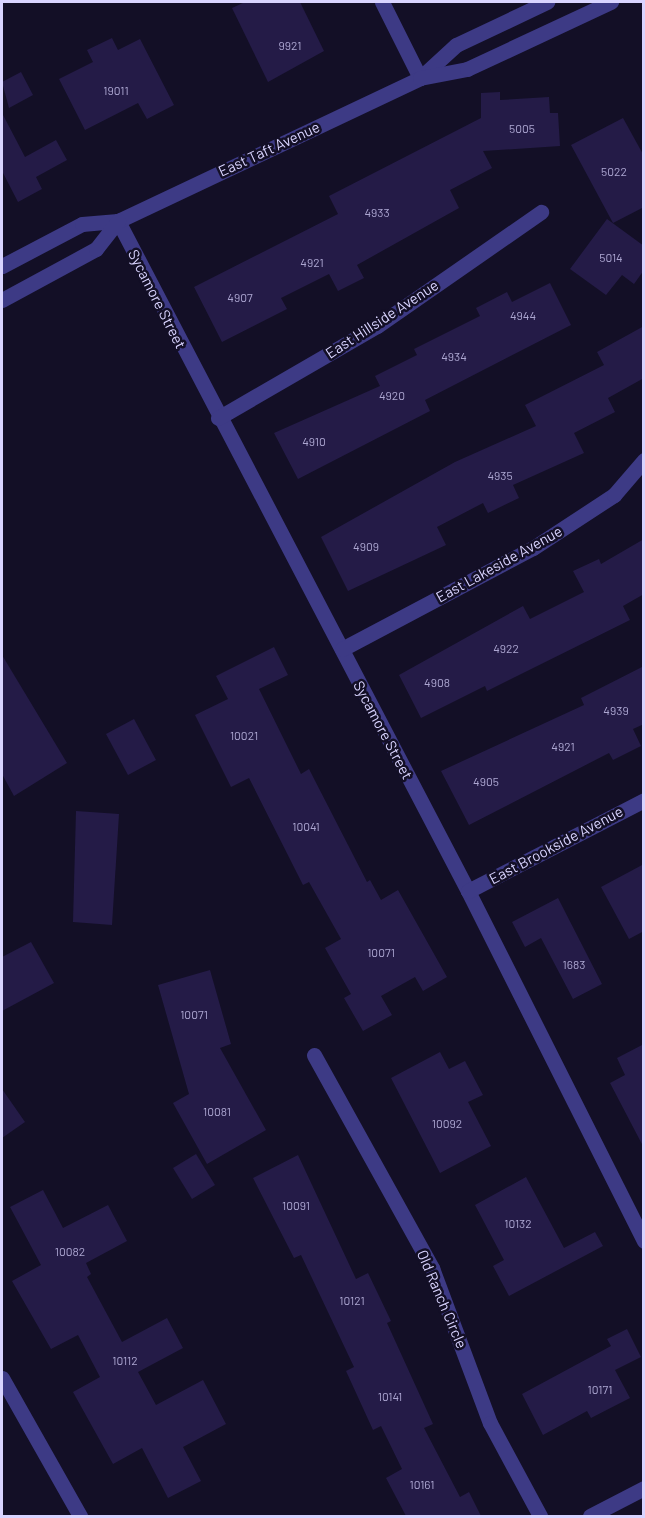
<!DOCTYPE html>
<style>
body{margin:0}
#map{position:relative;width:645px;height:1518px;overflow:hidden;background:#130f26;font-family:Barlow,sans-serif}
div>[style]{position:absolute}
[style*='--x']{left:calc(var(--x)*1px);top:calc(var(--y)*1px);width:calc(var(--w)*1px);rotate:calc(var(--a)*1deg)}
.building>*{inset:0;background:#241b47}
.minor>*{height:15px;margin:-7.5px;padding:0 7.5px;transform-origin:7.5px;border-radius:7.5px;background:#3d3a85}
.tertiary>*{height:15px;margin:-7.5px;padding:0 7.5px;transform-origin:7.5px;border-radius:7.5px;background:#3d3a85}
span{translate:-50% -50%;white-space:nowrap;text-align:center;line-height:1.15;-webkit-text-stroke:5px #130f26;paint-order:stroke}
.number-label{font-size:12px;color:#aca6d1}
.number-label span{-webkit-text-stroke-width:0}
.street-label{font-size:15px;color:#d9d4ff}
.frame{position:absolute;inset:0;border:3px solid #d9d4ff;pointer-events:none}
</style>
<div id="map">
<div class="building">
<div style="clip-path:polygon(245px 2px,300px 2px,324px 51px,268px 82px,232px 8px)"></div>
<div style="clip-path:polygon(112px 38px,118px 50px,140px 39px,174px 105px,147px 119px,138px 103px,85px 130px,59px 79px,93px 62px,87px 50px)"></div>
<div style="clip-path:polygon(21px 72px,33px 95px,9px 108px,2px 82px)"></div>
<div style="clip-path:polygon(500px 92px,500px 100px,549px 97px,550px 113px,558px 113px,560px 146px,483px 151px,492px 168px,450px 190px,459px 208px,357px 265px,364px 278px,338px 291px,329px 274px,281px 298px,287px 309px,222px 342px,194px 287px,338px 214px,329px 196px,481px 118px,481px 93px)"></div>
<div style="clip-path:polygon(2px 113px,25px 157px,56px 140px,67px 160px,36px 177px,42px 189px,18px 202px,2px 171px)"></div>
<div style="clip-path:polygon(623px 118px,644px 156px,644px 207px,613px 223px,571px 145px)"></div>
<div style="clip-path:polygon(607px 219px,644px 246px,644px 270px,634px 284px,622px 275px,606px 295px,570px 269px)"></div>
<div style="clip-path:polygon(550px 283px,571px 325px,425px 400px,430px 411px,298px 479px,274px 433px,380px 386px,375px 376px,417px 355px,414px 349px,480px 316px,476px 308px,507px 292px,512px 302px)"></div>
<div style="clip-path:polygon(644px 326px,644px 378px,608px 398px,615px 412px,574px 433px,584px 453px,513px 485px,519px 498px,488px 513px,483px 503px,437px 527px,446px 545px,348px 591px,321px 537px,455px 462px,536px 426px,525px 405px,604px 365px,597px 352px)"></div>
<div style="clip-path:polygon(644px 539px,644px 594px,623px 606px,630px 620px,487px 691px,485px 686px,421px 718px,399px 675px,523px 606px,530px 619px,584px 592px,573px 571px,599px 559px,601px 564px)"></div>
<div style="clip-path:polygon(274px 647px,288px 675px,259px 689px,301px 774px,309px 769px,367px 882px,370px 880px,381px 900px,398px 890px,447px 977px,423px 991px,415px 977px,381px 996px,392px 1015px,363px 1031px,344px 998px,351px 994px,325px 948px,341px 939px,309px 882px,303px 885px,249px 778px,231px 787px,195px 715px,228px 699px,216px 676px)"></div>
<div style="clip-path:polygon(2px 655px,67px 763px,14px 796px,2px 774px)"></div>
<div style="clip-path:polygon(644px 666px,644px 724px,633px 729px,641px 746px,613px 760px,609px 753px,469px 825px,441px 771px,584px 705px,581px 698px)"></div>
<div style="clip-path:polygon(134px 719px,156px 760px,128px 775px,106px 734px)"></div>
<div style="clip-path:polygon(76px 811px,119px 814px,112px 925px,73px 922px)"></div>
<div style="clip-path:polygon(644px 864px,644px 931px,629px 939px,601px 887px)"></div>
<div style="clip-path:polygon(558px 898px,602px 984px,573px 999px,541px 938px,525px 947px,512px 922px)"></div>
<div style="clip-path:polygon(31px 942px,54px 983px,2px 1011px,2px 957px)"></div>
<div style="clip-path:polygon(210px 970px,231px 1044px,220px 1048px,266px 1130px,207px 1164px,173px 1103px,189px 1094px,158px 985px)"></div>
<div style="clip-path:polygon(644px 1044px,644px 1148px,610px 1083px,625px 1075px,617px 1058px)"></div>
<div style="clip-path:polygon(440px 1052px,449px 1069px,465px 1061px,483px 1095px,468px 1102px,491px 1146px,440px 1173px,391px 1078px)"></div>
<div style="clip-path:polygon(2px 1089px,25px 1122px,2px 1138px)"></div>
<div style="clip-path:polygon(196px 1154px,215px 1185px,192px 1199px,173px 1168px)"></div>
<div style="clip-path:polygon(298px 1155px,356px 1279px,368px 1273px,391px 1321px,387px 1323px,433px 1424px,424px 1428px,460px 1497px,469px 1492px,481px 1516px,406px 1516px,386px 1478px,402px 1469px,381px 1426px,373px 1430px,346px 1371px,354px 1367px,301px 1255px,294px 1258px,253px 1178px)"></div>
<div style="clip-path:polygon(526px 1177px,564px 1248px,595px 1232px,603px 1246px,509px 1296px,493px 1266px,504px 1260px,475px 1205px)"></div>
<div style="clip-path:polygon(43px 1190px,63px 1228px,108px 1205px,127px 1241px,86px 1263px,91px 1274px,87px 1277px,122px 1342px,167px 1318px,183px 1348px,138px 1372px,156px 1405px,203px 1380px,226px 1424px,183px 1447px,201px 1481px,168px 1498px,142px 1448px,113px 1464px,73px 1392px,100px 1377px,78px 1335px,51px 1349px,12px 1281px,41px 1265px,10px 1207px)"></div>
<div style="clip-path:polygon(627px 1329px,641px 1357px,615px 1370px,630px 1398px,591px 1418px,587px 1411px,543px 1435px,522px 1394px,611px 1346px,607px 1339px)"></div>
</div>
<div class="minor">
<div style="--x:382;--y:2;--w:85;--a:63.4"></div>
<div style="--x:118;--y:221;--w:756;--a:62.42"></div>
<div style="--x:468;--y:891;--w:392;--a:63.3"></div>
<div style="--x:218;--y:418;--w:184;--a:-30.1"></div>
<div style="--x:377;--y:326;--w:200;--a:-34.8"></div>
<div style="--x:342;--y:649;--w:216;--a:-27.9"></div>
<div style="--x:533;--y:548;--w:97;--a:-33.2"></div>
<div style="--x:614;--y:495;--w:46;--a:-49.4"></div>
<div style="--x:468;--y:891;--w:198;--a:-27.3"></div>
<div style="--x:314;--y:1055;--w:244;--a:61"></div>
<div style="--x:432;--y:1268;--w:165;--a:69.5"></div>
<div style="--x:490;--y:1423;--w:106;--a:61.7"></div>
<div style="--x:2;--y:1378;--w:159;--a:60.5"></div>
</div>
<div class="tertiary">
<div style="--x:420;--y:78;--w:49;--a:-42.5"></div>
<div style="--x:456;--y:45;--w:101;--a:-25.3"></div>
<div style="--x:2;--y:266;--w:90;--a:-27.7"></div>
<div style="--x:82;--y:224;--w:36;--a:-5"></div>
<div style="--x:118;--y:221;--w:334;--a:-25.3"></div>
<div style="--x:420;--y:78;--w:48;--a:-10.8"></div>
<div style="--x:467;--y:69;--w:159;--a:-25"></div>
<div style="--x:2;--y:300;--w:107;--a:-28.5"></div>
<div style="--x:96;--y:249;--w:36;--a:-52"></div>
<div style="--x:590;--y:1516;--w:61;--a:-27.4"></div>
</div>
<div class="number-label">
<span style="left:290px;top:46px">9921</span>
<span style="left:116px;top:91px">19011</span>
<span style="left:522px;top:129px">5005</span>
<span style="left:614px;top:172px">5022</span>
<span style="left:377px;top:213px">4933</span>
<span style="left:611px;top:258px">5014</span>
<span style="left:312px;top:263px">4921</span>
<span style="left:240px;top:298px">4907</span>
<span style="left:523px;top:316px">4944</span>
<span style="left:454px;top:357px">4934</span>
<span style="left:392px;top:396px">4920</span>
<span style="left:314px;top:442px">4910</span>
<span style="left:500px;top:476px">4935</span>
<span style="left:366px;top:547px">4909</span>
<span style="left:506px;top:649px">4922</span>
<span style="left:437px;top:683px">4908</span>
<span style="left:616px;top:711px">4939</span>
<span style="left:244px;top:736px">10021</span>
<span style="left:563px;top:747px">4921</span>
<span style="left:486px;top:782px">4905</span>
<span style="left:306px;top:827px">10041</span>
<span style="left:381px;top:953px">10071</span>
<span style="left:574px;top:965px">1683</span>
<span style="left:194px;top:1015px">10071</span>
<span style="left:217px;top:1112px">10081</span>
<span style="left:447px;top:1124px">10092</span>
<span style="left:296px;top:1206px">10091</span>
<span style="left:518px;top:1224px">10132</span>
<span style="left:70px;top:1252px">10082</span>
<span style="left:352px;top:1301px">10121</span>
<span style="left:125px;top:1361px">10112</span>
<span style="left:600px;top:1390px">10171</span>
<span style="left:390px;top:1397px">10141</span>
<span style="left:422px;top:1485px">10161</span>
</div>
<div class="street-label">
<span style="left:269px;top:149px;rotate:-25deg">East Taft Avenue</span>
<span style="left:157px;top:299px;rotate:63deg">Sycamore Street</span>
<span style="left:382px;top:319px;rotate:-33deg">East Hillside Avenue</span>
<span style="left:499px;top:564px;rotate:-29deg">East Lakeside Avenue</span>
<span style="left:383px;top:730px;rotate:62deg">Sycamore Street</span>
<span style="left:556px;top:845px;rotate:-28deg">East Brookside Avenue</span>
<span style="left:442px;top:1299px;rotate:67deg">Old Ranch Circle</span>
</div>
<div class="frame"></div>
</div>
